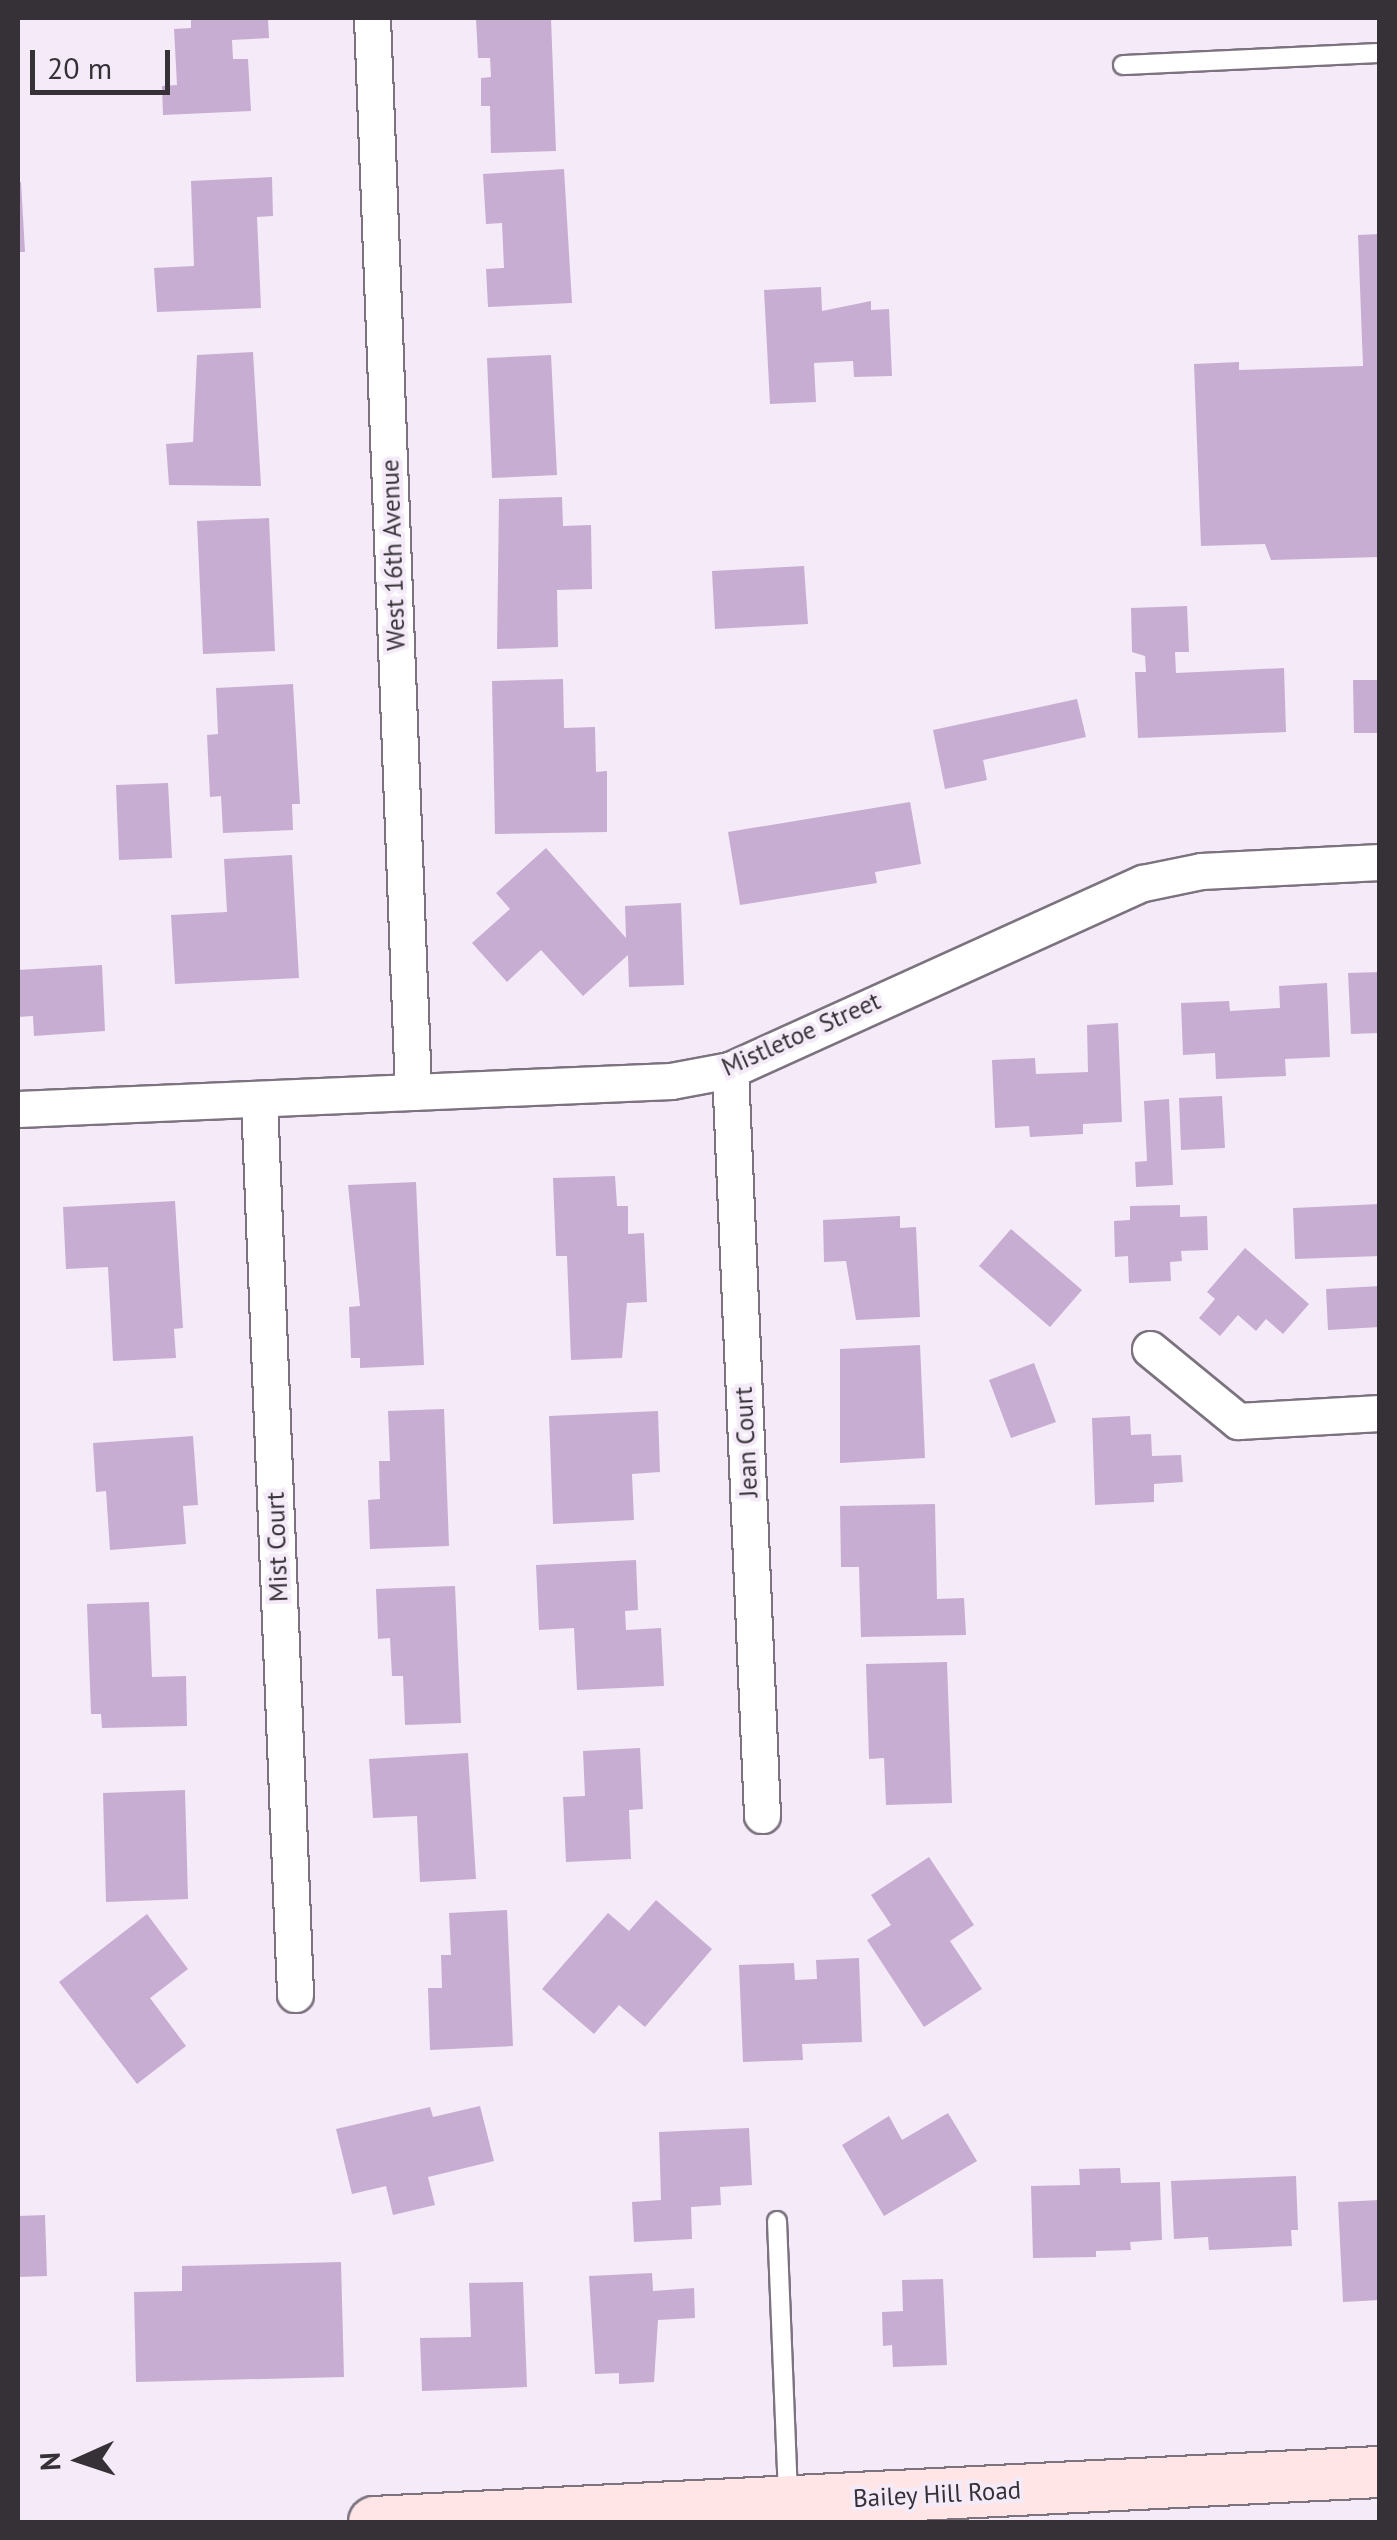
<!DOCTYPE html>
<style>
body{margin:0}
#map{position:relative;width:1397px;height:2540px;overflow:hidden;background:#f4eaf8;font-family:"PT Sans",sans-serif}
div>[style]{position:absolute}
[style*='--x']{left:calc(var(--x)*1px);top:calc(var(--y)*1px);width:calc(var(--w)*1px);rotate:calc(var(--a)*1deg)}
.building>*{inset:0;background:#c8add2}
.roads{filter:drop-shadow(2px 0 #7c737f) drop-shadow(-2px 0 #7c737f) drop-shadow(0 2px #7c737f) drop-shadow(0 -2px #7c737f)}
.service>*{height:18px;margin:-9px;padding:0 9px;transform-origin:9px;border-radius:9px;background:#fff}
.minor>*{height:35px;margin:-17.5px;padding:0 17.5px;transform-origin:17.5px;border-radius:17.5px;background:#fff}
.secondary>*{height:50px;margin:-25px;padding:0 25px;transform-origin:25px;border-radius:25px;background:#ffe5e6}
span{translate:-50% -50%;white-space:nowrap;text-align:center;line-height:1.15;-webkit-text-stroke:8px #f4eaf8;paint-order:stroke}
.street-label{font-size:25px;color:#353136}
.frame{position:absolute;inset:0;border:20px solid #353136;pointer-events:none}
.north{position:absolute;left:30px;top:2410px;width:100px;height:100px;-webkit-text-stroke:8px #f4eaf8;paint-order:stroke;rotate:267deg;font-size:28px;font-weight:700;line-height:40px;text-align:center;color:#353136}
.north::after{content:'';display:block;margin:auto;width:35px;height:45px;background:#353136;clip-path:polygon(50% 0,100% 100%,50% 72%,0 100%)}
.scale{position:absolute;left:30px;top:50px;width:140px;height:45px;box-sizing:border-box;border:5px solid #353136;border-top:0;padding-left:12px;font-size:30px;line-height:35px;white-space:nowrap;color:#353136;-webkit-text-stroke:8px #f4eaf8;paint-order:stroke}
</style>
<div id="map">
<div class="building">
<div style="clip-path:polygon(191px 18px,268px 18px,269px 38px,232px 40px,233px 59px,248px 59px,251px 111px,163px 115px,162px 86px,177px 85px,174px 29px,191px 28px)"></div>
<div style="clip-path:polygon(476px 18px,551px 18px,556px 151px,491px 153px,490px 106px,481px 106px,481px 78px,491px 77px,490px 58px,478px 58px)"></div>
<div style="clip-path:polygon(564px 169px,572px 303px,488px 307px,486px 269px,504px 268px,502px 223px,486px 224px,483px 174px)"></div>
<div style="clip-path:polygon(272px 177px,273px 216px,257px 217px,261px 308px,157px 312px,154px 268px,194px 266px,191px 181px)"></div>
<div style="clip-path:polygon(21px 182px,25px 252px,18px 252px,18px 183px)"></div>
<div style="clip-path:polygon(1380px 234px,1380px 557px,1271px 560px,1265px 544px,1201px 546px,1194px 364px,1239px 362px,1239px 370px,1363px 366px,1358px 235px)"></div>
<div style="clip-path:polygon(821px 287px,822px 311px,871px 301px,871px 310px,889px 309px,892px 376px,854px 377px,853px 361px,814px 363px,816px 402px,770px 404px,764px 290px)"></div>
<div style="clip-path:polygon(253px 352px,261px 486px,169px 485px,166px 444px,193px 442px,197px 355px)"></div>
<div style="clip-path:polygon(551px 355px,557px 475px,492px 478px,487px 358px)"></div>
<div style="clip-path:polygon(562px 497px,563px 526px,591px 525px,592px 589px,557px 590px,558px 647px,497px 649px,499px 499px)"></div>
<div style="clip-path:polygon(269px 518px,275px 651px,203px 654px,197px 521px)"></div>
<div style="clip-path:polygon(804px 566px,808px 624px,715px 629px,712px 571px)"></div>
<div style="clip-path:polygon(1187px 606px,1189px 652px,1175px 652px,1176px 673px,1284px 668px,1286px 732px,1138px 738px,1135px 672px,1146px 672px,1145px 656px,1132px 652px,1131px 608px)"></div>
<div style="clip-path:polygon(563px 679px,564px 728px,595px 727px,596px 772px,607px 771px,607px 832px,495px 834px,492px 681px)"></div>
<div style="clip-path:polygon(1353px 680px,1380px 680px,1380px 733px,1354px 733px)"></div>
<div style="clip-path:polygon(293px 684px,300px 804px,292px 804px,293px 830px,223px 833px,221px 796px,210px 797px,207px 735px,218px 734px,216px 688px)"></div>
<div style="clip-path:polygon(1077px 699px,1086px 737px,983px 760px,987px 780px,945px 789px,933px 730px)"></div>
<div style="clip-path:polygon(168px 783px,172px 858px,119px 860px,116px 785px)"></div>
<div style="clip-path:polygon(910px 802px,921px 864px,875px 872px,877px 883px,740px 905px,728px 832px)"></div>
<div style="clip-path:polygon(546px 848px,626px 938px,625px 906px,681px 903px,684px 985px,629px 987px,628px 955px,583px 996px,541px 950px,507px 982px,472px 943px,510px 909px,496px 893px)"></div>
<div style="clip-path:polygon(292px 855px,299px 978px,175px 984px,171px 915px,227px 912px,224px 859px)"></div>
<div style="clip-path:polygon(102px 965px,105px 1031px,34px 1036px,33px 1016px,18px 1017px,18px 970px)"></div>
<div style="clip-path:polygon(1380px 972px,1380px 1033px,1351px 1034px,1348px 973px)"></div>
<div style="clip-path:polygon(1327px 983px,1330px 1057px,1285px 1059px,1286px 1076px,1216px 1079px,1215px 1053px,1183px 1055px,1181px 1003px,1229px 1001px,1230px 1011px,1280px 1008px,1279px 986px)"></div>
<div style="clip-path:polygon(1118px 1023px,1122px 1122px,1083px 1124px,1083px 1134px,1030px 1137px,1029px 1126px,995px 1128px,992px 1060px,1035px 1058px,1036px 1074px,1088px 1072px,1087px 1025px)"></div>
<div style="clip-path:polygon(1222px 1096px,1225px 1148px,1181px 1150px,1179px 1098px)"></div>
<div style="clip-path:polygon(1169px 1099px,1173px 1185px,1136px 1187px,1135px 1162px,1147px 1161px,1144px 1101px)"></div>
<div style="clip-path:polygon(615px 1176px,617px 1206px,628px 1206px,628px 1234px,644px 1233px,647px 1302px,627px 1303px,622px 1358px,571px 1360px,567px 1256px,556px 1256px,553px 1178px)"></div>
<div style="clip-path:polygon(416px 1182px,424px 1365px,360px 1368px,360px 1358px,351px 1358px,349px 1307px,360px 1306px,348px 1185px)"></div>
<div style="clip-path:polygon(175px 1201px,183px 1328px,174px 1329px,176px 1358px,113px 1361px,108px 1267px,66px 1269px,63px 1207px)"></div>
<div style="clip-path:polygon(1380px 1204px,1380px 1256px,1295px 1259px,1293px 1208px)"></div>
<div style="clip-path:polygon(1180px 1205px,1180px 1217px,1207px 1216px,1208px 1250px,1181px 1251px,1182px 1261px,1170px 1262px,1171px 1281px,1129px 1283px,1128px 1256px,1115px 1257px,1114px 1221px,1130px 1220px,1130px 1206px)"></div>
<div style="clip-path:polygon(900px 1216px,900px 1228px,916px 1227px,920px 1317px,856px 1320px,846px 1261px,824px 1262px,823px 1220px)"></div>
<div style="clip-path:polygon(1011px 1229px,1082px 1290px,1050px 1327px,979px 1266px)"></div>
<div style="clip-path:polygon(1245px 1248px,1309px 1304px,1283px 1334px,1266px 1319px,1256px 1331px,1238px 1315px,1220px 1336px,1199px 1318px,1215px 1299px,1207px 1292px)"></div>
<div style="clip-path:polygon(1380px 1286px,1380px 1327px,1328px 1330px,1326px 1289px)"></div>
<div style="clip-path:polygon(920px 1345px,925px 1458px,840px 1463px,840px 1349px)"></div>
<div style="clip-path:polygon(1034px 1363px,1056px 1422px,1011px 1438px,989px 1380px)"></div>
<div style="clip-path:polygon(444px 1409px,449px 1546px,370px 1549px,368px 1500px,380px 1499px,379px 1461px,390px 1461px,388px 1411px)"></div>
<div style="clip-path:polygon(658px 1411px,660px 1472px,632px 1474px,634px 1520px,553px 1524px,549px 1416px)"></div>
<div style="clip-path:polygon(1130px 1416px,1131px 1435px,1151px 1434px,1152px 1456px,1181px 1455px,1183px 1482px,1154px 1484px,1154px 1502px,1095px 1505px,1092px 1418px)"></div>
<div style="clip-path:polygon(193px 1436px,198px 1505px,183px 1506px,186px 1544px,110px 1550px,106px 1491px,96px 1492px,93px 1443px)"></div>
<div style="clip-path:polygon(935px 1504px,937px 1599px,964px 1598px,966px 1635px,861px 1637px,859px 1567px,841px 1567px,840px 1506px)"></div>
<div style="clip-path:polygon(636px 1560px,638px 1610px,625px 1611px,626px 1630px,661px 1628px,664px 1686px,577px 1690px,574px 1628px,539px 1630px,536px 1565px)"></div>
<div style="clip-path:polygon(455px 1586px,461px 1723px,405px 1725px,403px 1676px,392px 1676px,390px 1638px,378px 1639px,376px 1589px)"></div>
<div style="clip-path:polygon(149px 1602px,152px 1677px,186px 1676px,187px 1726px,102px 1728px,101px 1714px,91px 1714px,87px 1604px)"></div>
<div style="clip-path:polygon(947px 1662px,952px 1803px,886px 1805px,884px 1758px,869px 1759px,866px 1664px)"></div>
<div style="clip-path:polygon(640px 1748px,643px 1809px,629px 1810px,631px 1859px,566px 1862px,563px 1797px,585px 1796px,583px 1751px)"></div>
<div style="clip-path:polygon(468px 1753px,476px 1879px,420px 1882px,417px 1816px,373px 1818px,369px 1759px)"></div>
<div style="clip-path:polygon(185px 1790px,188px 1899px,106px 1902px,103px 1793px)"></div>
<div style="clip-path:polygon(929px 1857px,974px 1925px,950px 1941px,982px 1989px,924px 2027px,867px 1940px,891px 1925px,871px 1895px)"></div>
<div style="clip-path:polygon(656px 1900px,712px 1949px,645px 2027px,619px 2005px,594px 2034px,542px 1989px,608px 1913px,629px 1931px)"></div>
<div style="clip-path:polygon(507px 1910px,513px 2046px,430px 2050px,428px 1988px,442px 1988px,441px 1955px,451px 1955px,449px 1913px)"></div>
<div style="clip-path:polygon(147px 1914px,188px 1969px,150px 1998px,186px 2046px,137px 2084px,59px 1982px)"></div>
<div style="clip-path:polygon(859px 1958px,862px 2042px,802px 2044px,803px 2060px,743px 2062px,739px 1965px,794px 1963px,795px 1980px,817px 1979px,816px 1960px)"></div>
<div style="clip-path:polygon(480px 2106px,494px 2161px,428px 2177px,435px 2205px,393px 2215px,386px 2186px,352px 2194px,336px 2129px,430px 2107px,433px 2117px)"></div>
<div style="clip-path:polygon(948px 2113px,977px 2161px,884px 2216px,842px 2145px,889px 2116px,902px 2140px)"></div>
<div style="clip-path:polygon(749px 2128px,752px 2185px,720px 2187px,721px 2205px,691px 2207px,692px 2239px,634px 2242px,632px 2202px,661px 2200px,659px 2132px)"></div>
<div style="clip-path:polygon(1120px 2168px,1121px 2183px,1160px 2182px,1162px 2240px,1130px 2242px,1131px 2250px,1096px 2251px,1096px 2257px,1033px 2258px,1031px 2186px,1080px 2185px,1079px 2169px)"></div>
<div style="clip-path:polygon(1296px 2176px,1298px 2230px,1291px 2230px,1292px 2246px,1209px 2250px,1208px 2237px,1174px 2239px,1171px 2181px)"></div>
<div style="clip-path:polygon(1380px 2200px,1380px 2300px,1343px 2302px,1338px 2202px)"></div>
<div style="clip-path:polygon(45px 2215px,47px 2276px,18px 2277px,18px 2216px)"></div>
<div style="clip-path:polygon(341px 2262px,344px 2377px,136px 2382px,134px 2292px,182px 2291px,182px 2266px)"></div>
<div style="clip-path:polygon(652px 2273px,653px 2291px,694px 2288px,695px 2318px,658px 2320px,654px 2382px,619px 2384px,619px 2373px,595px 2374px,589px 2276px)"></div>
<div style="clip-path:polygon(943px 2279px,947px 2365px,893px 2367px,892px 2345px,883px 2346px,882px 2312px,903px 2311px,902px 2280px)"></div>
<div style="clip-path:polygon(523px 2282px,527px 2387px,422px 2391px,420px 2338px,471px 2337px,469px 2283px)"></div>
</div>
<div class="roads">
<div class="service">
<div style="--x:1123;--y:65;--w:257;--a:-2.7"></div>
<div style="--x:777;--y:2221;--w:279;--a:87.7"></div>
</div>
<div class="minor">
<div style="--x:372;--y:18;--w:1075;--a:87.81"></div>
<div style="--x:730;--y:1070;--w:746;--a:87.54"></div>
<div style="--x:259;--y:1100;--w:895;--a:87.69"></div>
<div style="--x:18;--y:1109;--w:654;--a:-2.46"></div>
<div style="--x:671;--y:1081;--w:60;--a:-10.6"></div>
<div style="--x:730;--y:1070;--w:453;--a:-24.4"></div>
<div style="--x:1143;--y:883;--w:59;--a:-11.7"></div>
<div style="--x:1201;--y:871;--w:179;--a:-2.9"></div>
<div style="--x:1150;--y:1349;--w:114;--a:39.3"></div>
<div style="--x:1238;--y:1421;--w:142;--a:-3.2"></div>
</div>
<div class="secondary">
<div style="--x:374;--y:2522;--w:1007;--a:-2.85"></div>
</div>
</div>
<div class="street-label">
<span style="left:393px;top:555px;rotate:-92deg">West 16th Avenue</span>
<span style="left:801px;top:1034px;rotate:-24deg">Mistletoe Street</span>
<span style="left:746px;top:1442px;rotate:-93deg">Jean Court</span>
<span style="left:277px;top:1547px;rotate:-92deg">Mist Court</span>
<span style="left:937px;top:2494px;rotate:-3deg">Bailey Hill Road</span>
</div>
<div class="frame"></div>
<div class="north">N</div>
<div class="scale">20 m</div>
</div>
